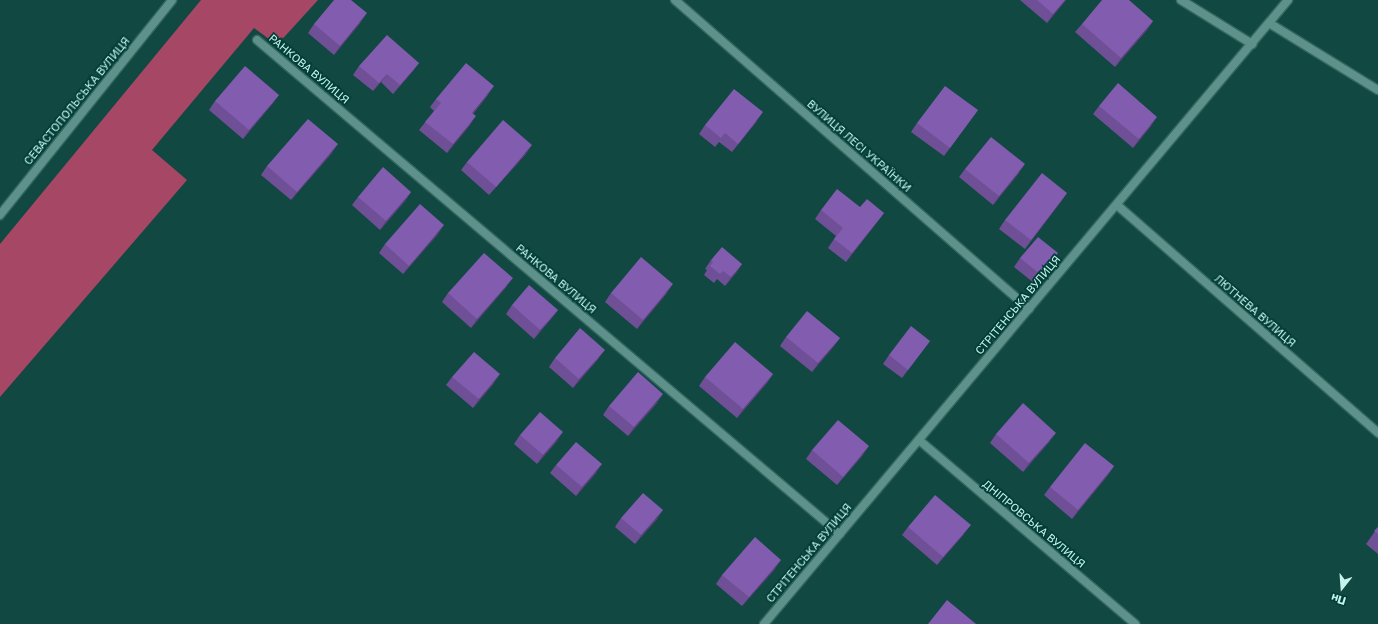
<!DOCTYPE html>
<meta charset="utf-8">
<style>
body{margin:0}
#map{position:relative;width:1378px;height:624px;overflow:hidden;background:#114841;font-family:"Golos Text",sans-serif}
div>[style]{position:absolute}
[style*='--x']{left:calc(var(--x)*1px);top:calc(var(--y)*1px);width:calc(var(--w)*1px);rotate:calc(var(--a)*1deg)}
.forest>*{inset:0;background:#a64765}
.roads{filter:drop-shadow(1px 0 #326760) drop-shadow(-1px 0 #326760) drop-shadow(0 1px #326760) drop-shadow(0 -1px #326760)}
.street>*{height:8px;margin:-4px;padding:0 4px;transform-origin:4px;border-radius:4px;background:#5d9189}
.wall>*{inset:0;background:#6f4f96}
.shaded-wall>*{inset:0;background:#5a407a}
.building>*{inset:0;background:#815caf}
span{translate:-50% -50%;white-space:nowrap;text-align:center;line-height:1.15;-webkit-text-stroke:3.5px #013e37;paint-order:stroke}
.street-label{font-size:11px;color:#c6f3eb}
.north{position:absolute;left:1322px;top:568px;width:40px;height:40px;-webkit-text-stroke:3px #013e37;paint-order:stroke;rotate:197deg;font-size:11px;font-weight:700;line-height:16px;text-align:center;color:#c6f3eb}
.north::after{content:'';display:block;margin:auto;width:14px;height:18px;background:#c6f3eb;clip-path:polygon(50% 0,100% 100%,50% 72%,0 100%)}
</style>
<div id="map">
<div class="forest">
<div style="clip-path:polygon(201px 0,318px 0,277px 45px,254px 28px,152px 150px,187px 180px,0 397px,0 244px)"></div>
</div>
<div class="roads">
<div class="street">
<div style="--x:675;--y:0;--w:470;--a:41.1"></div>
<div style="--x:1181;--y:0;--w:84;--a:31.8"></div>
<div style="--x:1269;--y:23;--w:128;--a:31.6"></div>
<div style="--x:257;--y:40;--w:764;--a:40.28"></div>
<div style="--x:1117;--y:205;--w:347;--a:41.1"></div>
<div style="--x:0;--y:215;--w:275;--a:-51.3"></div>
<div style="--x:919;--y:440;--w:284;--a:40.4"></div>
<div style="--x:764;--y:624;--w:815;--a:-49.98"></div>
</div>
</div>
<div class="wall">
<div style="clip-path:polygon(1020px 0,1066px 0,1047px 23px)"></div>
<div style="clip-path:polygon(1153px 21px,1147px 30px,1115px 67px,1075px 32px,1082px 24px)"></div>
<div style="clip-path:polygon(361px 22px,334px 55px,308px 33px,314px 24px)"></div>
<div style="clip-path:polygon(419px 63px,413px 71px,393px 94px,381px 82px,373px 91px,353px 75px,359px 66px)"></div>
<div style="clip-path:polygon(279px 95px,273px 103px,243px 139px,209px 110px,215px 101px)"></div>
<div style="clip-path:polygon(488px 95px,473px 114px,470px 125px,447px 153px,419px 130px,434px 111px,430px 107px,436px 99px)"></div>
<div style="clip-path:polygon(1099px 106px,1151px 126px,1133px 148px,1093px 114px)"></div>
<div style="clip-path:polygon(978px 110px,944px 156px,911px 132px,917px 123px)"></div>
<div style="clip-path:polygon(757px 121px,732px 152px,719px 142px,715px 147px,699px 134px,705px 125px)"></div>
<div style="clip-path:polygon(332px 153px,291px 200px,261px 175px,267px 166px)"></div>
<div style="clip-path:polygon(526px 154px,489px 195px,461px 170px,467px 162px)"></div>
<div style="clip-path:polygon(965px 169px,1019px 173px,993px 205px,959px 177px)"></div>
<div style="clip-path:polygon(411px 192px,405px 201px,380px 230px,352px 205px,358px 197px)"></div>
<div style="clip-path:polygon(1067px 193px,1025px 249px,999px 229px,1005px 220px)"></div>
<div style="clip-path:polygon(860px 207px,884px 213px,878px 221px,846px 262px,828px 248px,836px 236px,815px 219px,821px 210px)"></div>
<div style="clip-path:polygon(438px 234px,403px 274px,379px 253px,385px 244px)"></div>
<div style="clip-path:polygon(1020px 258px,1052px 262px,1034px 283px,1014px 267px)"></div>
<div style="clip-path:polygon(711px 260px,742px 264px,736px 273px,725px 286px,717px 279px,714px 283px,704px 275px,707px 270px,705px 269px)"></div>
<div style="clip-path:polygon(507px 286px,471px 328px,442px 302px,448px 293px)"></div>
<div style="clip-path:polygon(611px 293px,667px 293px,637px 329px,605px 302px)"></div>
<div style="clip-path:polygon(512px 305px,558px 310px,551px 319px,534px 339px,506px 314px)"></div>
<div style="clip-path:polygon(786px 337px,840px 338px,834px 346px,812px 372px,780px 346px)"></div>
<div style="clip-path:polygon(930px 341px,902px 378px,883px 364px,889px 355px)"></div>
<div style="clip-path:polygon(555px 358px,599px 358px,573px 388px,549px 367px)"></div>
<div style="clip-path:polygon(773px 374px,767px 383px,737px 418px,699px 386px,705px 377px)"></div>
<div style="clip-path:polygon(452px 377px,494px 383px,473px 408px,446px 385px)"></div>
<div style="clip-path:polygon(657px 403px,628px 436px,603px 415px,609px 406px)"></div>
<div style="clip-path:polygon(996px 434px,1050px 441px,1023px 472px,990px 443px)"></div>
<div style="clip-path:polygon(520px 435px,557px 441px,537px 464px,514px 444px)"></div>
<div style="clip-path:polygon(812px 450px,863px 455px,837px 485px,806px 459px)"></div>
<div style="clip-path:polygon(556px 465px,596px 473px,576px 496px,550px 473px)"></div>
<div style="clip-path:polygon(1114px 466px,1108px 475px,1072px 519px,1044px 495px,1050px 487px)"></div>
<div style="clip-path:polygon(621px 518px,657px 519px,635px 544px,615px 527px)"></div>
<div style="clip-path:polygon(908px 527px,964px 534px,937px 565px,902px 535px)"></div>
<div style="clip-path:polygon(1378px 527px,1378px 554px,1366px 544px)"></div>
<div style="clip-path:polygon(775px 569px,742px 606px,716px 584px,722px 575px)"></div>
</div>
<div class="shaded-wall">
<div style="clip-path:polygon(1065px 0,1066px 0,1047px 23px,1053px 14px)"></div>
<div style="clip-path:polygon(367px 13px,361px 22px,334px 55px,340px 46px)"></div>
<div style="clip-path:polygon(1153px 21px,1147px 30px,1115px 67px,1121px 58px)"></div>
<div style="clip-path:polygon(419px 63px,413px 71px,393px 94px,400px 85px)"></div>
<div style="clip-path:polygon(387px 74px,381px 82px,373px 91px,379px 83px)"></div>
<div style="clip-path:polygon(494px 86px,488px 95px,466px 122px,472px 113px)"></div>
<div style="clip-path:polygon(279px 95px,273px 103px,243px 139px,249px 130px)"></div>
<div style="clip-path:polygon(763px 112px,757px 121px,732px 152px,738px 144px)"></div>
<div style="clip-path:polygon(476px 116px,470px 125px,447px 153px,453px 144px)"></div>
<div style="clip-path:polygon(1157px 117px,1151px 126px,1133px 148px,1139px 139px)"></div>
<div style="clip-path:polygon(338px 144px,332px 153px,291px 200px,297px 192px)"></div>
<div style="clip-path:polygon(532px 145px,526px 154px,489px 195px,496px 187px)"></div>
<div style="clip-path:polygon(1025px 164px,1019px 173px,993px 205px,999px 196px)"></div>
<div style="clip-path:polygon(411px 192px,405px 201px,380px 230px,386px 221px)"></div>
<div style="clip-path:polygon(1067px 193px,1061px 202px,1025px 249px,1031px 240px)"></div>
<div style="clip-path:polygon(884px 213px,878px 221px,846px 262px,852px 253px)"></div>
<div style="clip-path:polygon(444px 225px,438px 234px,403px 274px,409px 266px)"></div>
<div style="clip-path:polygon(1058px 253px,1052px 262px,1034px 283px,1040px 274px)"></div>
<div style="clip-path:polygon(742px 264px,736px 273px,725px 286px,731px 277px)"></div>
<div style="clip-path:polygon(513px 278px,507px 286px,471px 328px,477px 319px)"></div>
<div style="clip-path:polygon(673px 284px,667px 293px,637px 329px,643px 320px)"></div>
<div style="clip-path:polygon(558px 310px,551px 319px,534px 339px,540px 330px)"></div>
<div style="clip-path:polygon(840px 338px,834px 346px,812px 372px,818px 363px)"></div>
<div style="clip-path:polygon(605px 350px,599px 358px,573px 388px,579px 379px)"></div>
<div style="clip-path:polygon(500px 374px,494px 383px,473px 408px,479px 399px)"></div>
<div style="clip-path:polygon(773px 374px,767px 383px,737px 418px,743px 409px)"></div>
<div style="clip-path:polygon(663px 394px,657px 403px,628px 436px,634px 427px)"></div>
<div style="clip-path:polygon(563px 432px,557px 441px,537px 464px,543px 455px)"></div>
<div style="clip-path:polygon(1056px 433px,1050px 441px,1023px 472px,1029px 463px)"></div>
<div style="clip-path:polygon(869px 446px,863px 455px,837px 485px,843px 477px)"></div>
<div style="clip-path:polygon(602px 464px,596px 473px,576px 496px,582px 487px)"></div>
<div style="clip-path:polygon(1114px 466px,1108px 475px,1072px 519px,1078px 510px)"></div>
<div style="clip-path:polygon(663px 510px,657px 519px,635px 544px,641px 535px)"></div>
<div style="clip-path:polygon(971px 525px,964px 534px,937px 565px,943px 557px)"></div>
<div style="clip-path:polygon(781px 560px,775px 569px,742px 606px,749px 597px)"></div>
</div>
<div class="building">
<div style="clip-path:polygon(334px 0,351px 0,367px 13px,340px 46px,314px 24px)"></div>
<div style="clip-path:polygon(1037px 0,1065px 0,1053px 14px)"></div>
<div style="clip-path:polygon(1102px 0,1129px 0,1153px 21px,1121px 58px,1082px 24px)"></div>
<div style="clip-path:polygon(387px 35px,419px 63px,400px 85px,387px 74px,379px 83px,359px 66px)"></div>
<div style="clip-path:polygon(466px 63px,494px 86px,472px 113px,476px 116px,453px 144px,425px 122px,441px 103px,436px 99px)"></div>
<div style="clip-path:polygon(245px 66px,279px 95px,249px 130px,215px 101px)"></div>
<div style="clip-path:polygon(1118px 83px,1157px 117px,1139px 139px,1099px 106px)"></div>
<div style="clip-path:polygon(945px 86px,978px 110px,950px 148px,917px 123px)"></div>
<div style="clip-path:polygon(734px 89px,763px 112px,738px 144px,725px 133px,721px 138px,705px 125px)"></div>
<div style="clip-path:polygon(308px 119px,338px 144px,297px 192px,267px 166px)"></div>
<div style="clip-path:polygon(503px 120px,532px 145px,496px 187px,467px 162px)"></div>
<div style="clip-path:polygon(991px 137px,1025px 164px,999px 196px,965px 169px)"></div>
<div style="clip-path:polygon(383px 167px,411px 192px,386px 221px,358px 197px)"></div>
<div style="clip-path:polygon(1042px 173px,1067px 193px,1031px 240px,1005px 220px)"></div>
<div style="clip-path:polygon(837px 189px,860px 207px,867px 199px,884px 213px,852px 253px,834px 239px,843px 228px,821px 210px)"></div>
<div style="clip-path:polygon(420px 204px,444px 225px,409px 266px,385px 244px)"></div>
<div style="clip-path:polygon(1038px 237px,1058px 253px,1040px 274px,1020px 258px)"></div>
<div style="clip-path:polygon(722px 247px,742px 264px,731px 277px,723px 271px,720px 274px,710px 266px,713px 262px,711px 260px)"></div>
<div style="clip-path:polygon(484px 253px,513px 278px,477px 319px,448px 293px)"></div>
<div style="clip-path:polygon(641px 257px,673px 284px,643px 320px,611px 293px)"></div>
<div style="clip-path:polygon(529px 285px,558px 310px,540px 330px,512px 305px)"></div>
<div style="clip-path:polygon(807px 311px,840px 338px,818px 363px,786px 337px)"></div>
<div style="clip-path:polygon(911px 326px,930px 341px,908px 370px,889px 355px)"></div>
<div style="clip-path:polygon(580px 328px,605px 350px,579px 379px,555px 358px)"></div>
<div style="clip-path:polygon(735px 342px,773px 374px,743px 409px,705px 377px)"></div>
<div style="clip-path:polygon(474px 352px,500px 374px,479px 399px,452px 377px)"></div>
<div style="clip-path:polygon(638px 372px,663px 394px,634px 427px,609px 406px)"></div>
<div style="clip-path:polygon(1023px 403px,1056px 433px,1029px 463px,996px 434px)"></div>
<div style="clip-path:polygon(540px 412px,563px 432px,543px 455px,520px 435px)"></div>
<div style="clip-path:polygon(838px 420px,869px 446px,843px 477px,812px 450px)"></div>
<div style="clip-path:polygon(576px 442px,602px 464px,582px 487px,556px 465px)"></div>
<div style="clip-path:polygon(1085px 443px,1114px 466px,1078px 510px,1050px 487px)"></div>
<div style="clip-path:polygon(643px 493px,663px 510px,641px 535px,621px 518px)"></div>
<div style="clip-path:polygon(935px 495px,971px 525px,943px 557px,908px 527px)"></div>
<div style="clip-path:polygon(1378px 527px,1378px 534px,1374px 531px)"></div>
<div style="clip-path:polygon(755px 537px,781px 560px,749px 597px,722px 575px)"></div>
<div style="clip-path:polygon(947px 600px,976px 624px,928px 624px)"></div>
</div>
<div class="street-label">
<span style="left:309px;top:69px;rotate:40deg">РАНКОВА ВУЛИЦЯ</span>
<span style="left:77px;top:101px;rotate:-51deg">СЕВАСТОПОЛЬСЬКА ВУЛИЦЯ</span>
<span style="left:859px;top:146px;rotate:41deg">ВУЛИЦЯ ЛЕСІ УКРАЇНКИ</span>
<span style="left:556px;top:279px;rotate:40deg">РАНКОВА ВУЛИЦЯ</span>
<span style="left:1018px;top:305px;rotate:-50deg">СТРІТЕНСЬКА ВУЛИЦЯ</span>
<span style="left:1255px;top:311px;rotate:41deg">ЛЮТНЕВА ВУЛИЦЯ</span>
<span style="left:1034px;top:524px;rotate:40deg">ДНІПРОВСЬКА ВУЛИЦЯ</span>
<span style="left:809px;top:553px;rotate:-50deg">СТРІТЕНСЬКА ВУЛИЦЯ</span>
</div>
<div class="north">Пн</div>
</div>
